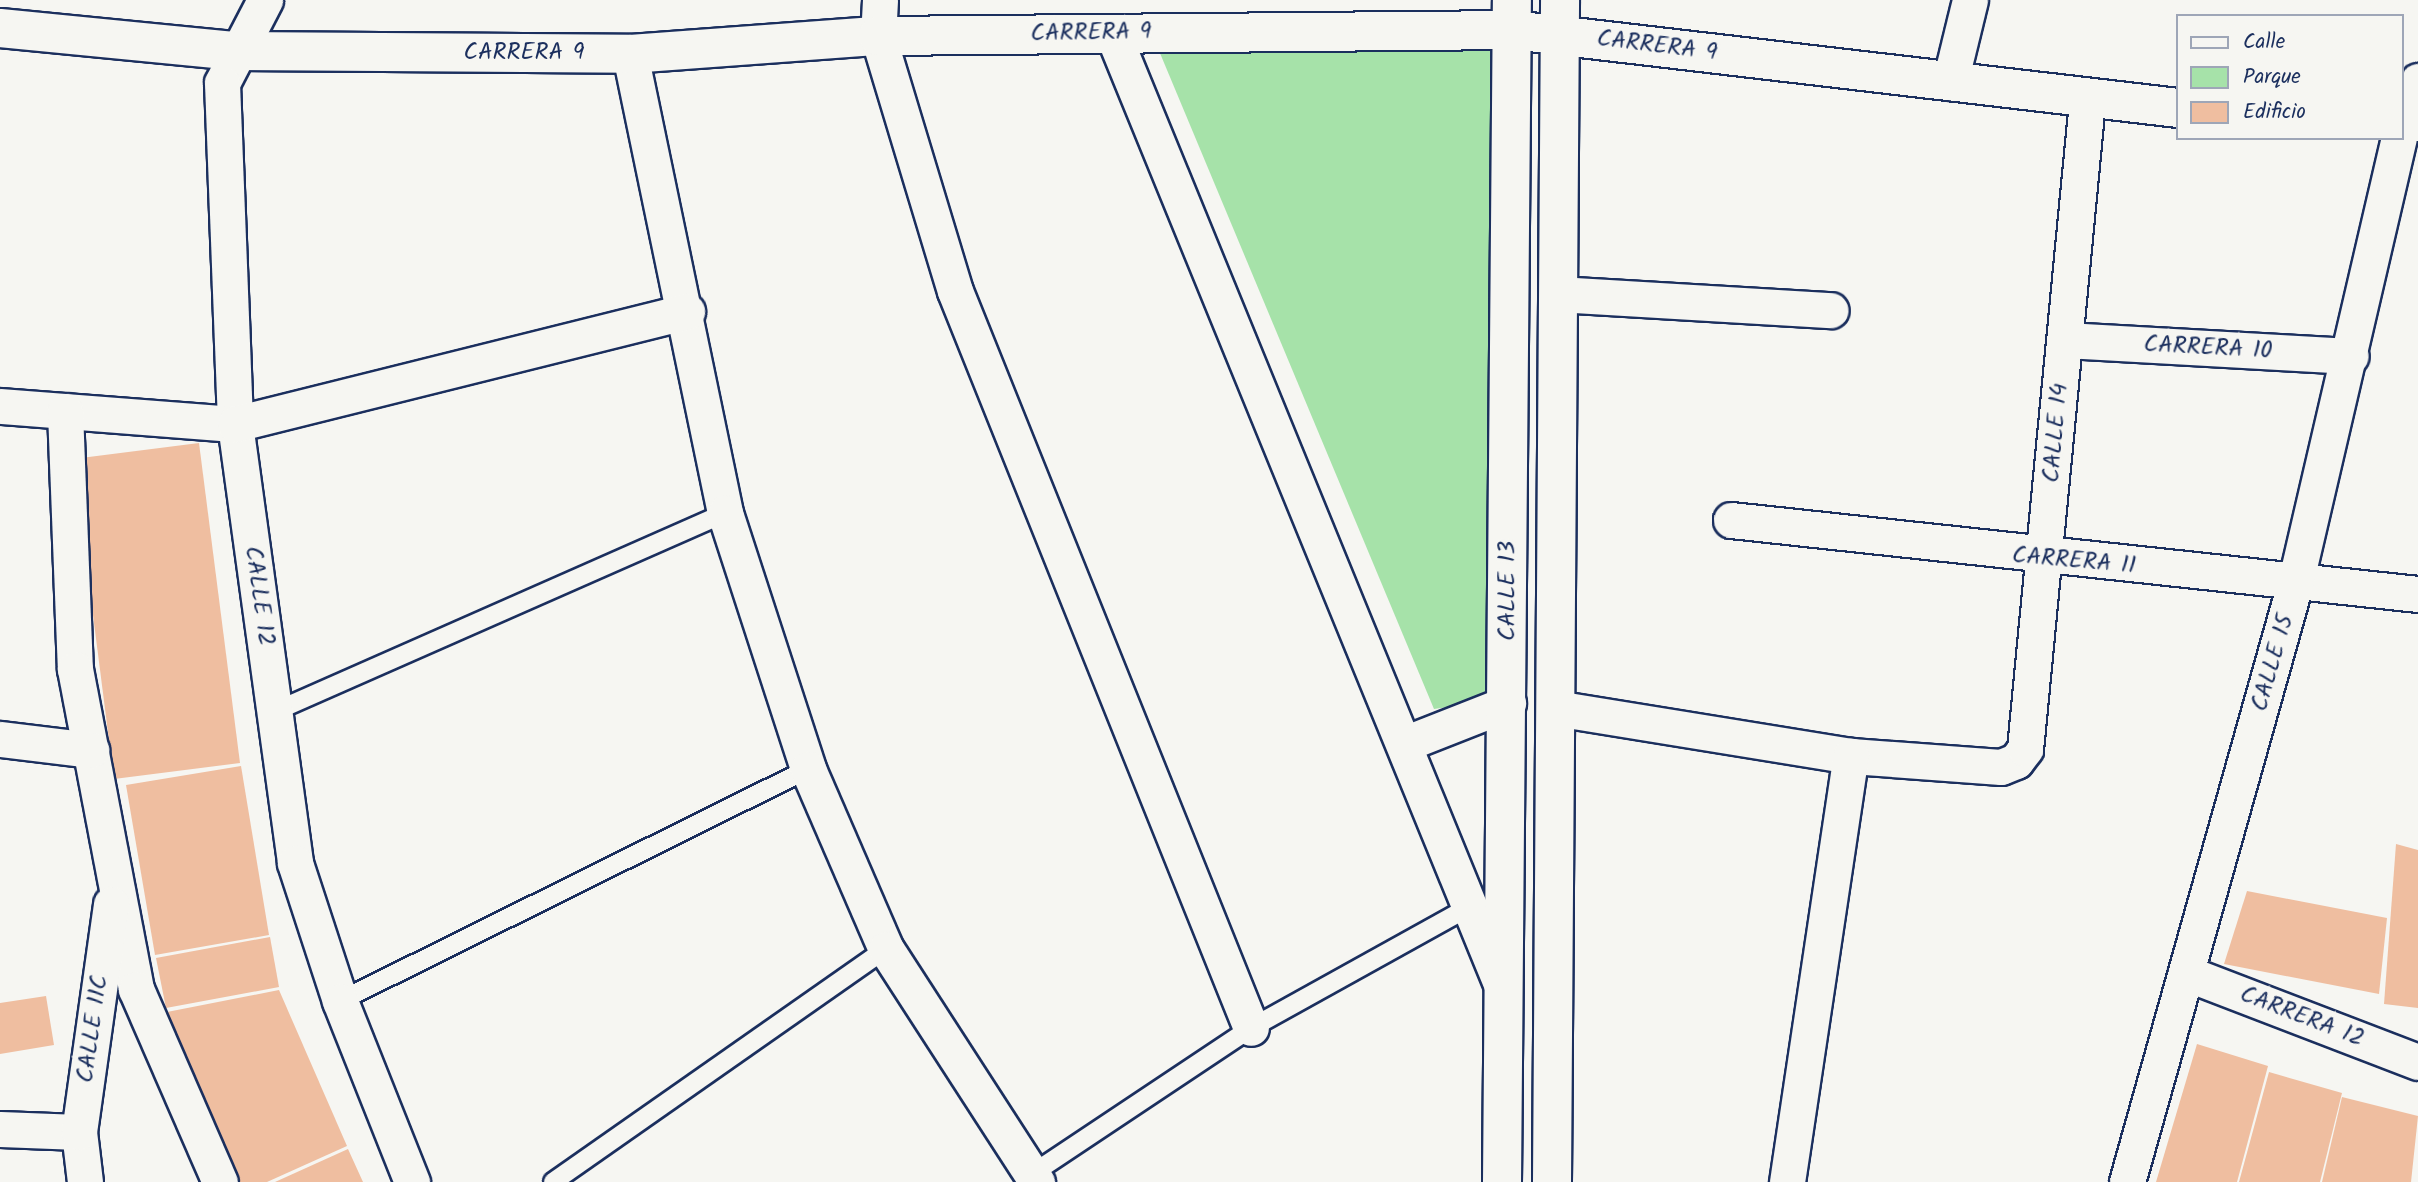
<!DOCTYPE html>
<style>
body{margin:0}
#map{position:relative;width:2418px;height:1182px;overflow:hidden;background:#f6f6f2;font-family:Kalam,sans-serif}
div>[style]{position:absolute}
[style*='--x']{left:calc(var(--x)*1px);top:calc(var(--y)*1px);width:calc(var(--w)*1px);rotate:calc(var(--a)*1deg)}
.green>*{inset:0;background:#a6e2a9}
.building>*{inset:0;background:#efbea0}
.roads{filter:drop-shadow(2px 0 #1b2f5e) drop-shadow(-2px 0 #1b2f5e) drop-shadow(0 2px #1b2f5e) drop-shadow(0 -2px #1b2f5e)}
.lane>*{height:18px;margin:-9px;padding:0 9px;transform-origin:9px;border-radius:9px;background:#f6f6f2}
.street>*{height:35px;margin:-17.5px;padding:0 17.5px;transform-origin:17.5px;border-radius:17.5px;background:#f6f6f2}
.secondary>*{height:38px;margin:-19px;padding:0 19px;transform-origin:19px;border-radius:19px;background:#f6f6f2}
span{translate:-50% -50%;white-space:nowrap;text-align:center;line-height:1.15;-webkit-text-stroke:6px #f6f6f2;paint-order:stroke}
.street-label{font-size:24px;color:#1b2f5e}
.legend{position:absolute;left:2176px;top:14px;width:228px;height:126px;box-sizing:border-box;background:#f6f6f2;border:2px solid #9ea6b7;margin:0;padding:9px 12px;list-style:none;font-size:21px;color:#1b2f5e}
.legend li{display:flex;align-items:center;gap:14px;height:35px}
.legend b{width:35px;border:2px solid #9ea6b7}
</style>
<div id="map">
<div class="green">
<div style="clip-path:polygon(1157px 46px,1508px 50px,1491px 701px,1434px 709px)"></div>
</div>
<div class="building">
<div style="clip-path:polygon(199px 443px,240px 763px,114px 779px,73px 459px)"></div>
<div style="clip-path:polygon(241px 766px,269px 935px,155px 955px,126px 785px)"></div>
<div style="clip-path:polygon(2396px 844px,2418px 850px,2418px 1008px,2384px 1004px)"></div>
<div style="clip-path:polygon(2247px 891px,2387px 918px,2379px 994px,2224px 964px)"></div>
<div style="clip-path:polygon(270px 937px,279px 987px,166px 1008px,156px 958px)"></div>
<div style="clip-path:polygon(279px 990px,347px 1146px,267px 1182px,239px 1182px,167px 1012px)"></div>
<div style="clip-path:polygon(46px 996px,54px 1045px,0 1054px,0 1003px)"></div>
<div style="clip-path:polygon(2197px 1044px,2268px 1066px,2237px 1182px,2156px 1182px)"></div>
<div style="clip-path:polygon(2269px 1072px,2342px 1093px,2320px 1182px,2239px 1182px)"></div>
<div style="clip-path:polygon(2342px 1097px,2418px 1116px,2411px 1182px,2322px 1182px)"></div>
<div style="clip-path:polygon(348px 1149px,363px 1182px,275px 1182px)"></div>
</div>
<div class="roads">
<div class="lane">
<div style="--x:276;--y:711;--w:491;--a:-23.8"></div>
<div style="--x:340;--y:1001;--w:522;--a:-26.37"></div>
<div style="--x:1026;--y:1178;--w:270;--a:-33.7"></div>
<div style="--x:1251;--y:1028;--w:252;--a:-29"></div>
<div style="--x:553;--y:1182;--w:406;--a:-35"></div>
</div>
<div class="street">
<div style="--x:265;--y:0;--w:93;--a:117.4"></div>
<div style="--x:222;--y:83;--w:341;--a:87.8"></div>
<div style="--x:235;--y:424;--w:443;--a:82.2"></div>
<div style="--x:295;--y:863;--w:145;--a:71.9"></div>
<div style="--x:340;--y:1001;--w:195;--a:68.3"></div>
<div style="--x:880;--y:0;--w:36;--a:93"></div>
<div style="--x:878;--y:36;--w:266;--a:73.2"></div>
<div style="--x:955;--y:291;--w:794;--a:68.12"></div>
<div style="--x:1112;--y:32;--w:1028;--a:67.77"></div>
<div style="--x:630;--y:54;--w:469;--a:78.3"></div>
<div style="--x:725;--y:513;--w:269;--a:72"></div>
<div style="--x:808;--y:769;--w:196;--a:66.6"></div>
<div style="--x:886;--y:949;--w:278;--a:57.1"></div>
<div style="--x:1950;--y:82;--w:84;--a:-76.3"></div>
<div style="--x:2402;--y:124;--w:46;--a:-69.6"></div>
<div style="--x:1558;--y:294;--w:273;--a:3.4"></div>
<div style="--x:2065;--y:340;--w:286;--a:3.2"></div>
<div style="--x:0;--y:406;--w:236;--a:4.4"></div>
<div style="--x:235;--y:424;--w:466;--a:-14"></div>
<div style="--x:65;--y:411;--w:258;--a:87.8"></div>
<div style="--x:75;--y:669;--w:326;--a:79.2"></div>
<div style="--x:136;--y:989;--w:210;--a:66.5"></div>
<div style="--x:1731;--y:520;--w:691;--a:6.15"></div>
<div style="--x:1555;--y:708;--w:300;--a:9.2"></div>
<div style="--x:1851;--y:756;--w:150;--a:4.2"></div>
<div style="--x:2001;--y:767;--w:16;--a:-22"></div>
<div style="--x:2016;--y:761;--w:15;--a:-53"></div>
<div style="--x:2025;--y:749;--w:650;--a:-84.53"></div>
<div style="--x:0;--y:739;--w:92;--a:6.9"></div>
<div style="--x:1404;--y:744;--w:112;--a:-21.5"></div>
<div style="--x:2186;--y:973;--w:248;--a:21"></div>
<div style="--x:0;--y:1129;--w:79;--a:2.2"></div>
<div style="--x:85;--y:1182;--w:50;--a:-96.8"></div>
<div style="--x:79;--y:1132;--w:230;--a:-82"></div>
<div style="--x:1787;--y:1182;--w:431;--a:-81.5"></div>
<div style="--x:2127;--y:1182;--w:625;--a:-74.32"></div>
<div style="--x:2296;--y:580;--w:454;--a:-76.9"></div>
</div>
<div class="secondary">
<div style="--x:0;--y:28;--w:237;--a:5.6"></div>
<div style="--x:236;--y:51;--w:394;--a:0.4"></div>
<div style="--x:630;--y:54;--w:249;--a:-4.2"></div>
<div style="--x:878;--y:36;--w:635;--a:-0.54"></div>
<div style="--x:1513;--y:30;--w:670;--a:6.69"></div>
<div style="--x:2402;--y:122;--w:16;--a:0"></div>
<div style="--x:1502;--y:1182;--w:1182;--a:-89.52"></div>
<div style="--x:1552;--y:1182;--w:1182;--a:-89.61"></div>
</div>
</div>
<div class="street-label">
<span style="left:1091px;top:33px;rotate:-1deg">CARRERA 9</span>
<span style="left:1657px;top:46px;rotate:7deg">CARRERA 9</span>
<span style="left:524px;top:53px">CARRERA 9</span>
<span style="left:2208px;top:348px;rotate:3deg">CARRERA 10</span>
<span style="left:2056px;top:433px;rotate:-85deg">CALLE 14</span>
<span style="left:2074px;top:561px;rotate:5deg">CARRERA 11</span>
<span style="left:1508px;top:591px;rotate:-90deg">CALLE 13</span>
<span style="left:259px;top:596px;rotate:82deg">CALLE 12</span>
<span style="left:2273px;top:663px;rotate:-74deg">CALLE 15</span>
<span style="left:2302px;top:1017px;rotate:21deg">CARRERA 12</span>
<span style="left:93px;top:1029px;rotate:-82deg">CALLE 11C</span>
</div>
<ul class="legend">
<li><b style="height:9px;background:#f6f6f2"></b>Calle</li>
<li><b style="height:19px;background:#a6e2a9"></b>Parque</li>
<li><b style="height:19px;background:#efbea0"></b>Edificio</li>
</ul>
</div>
